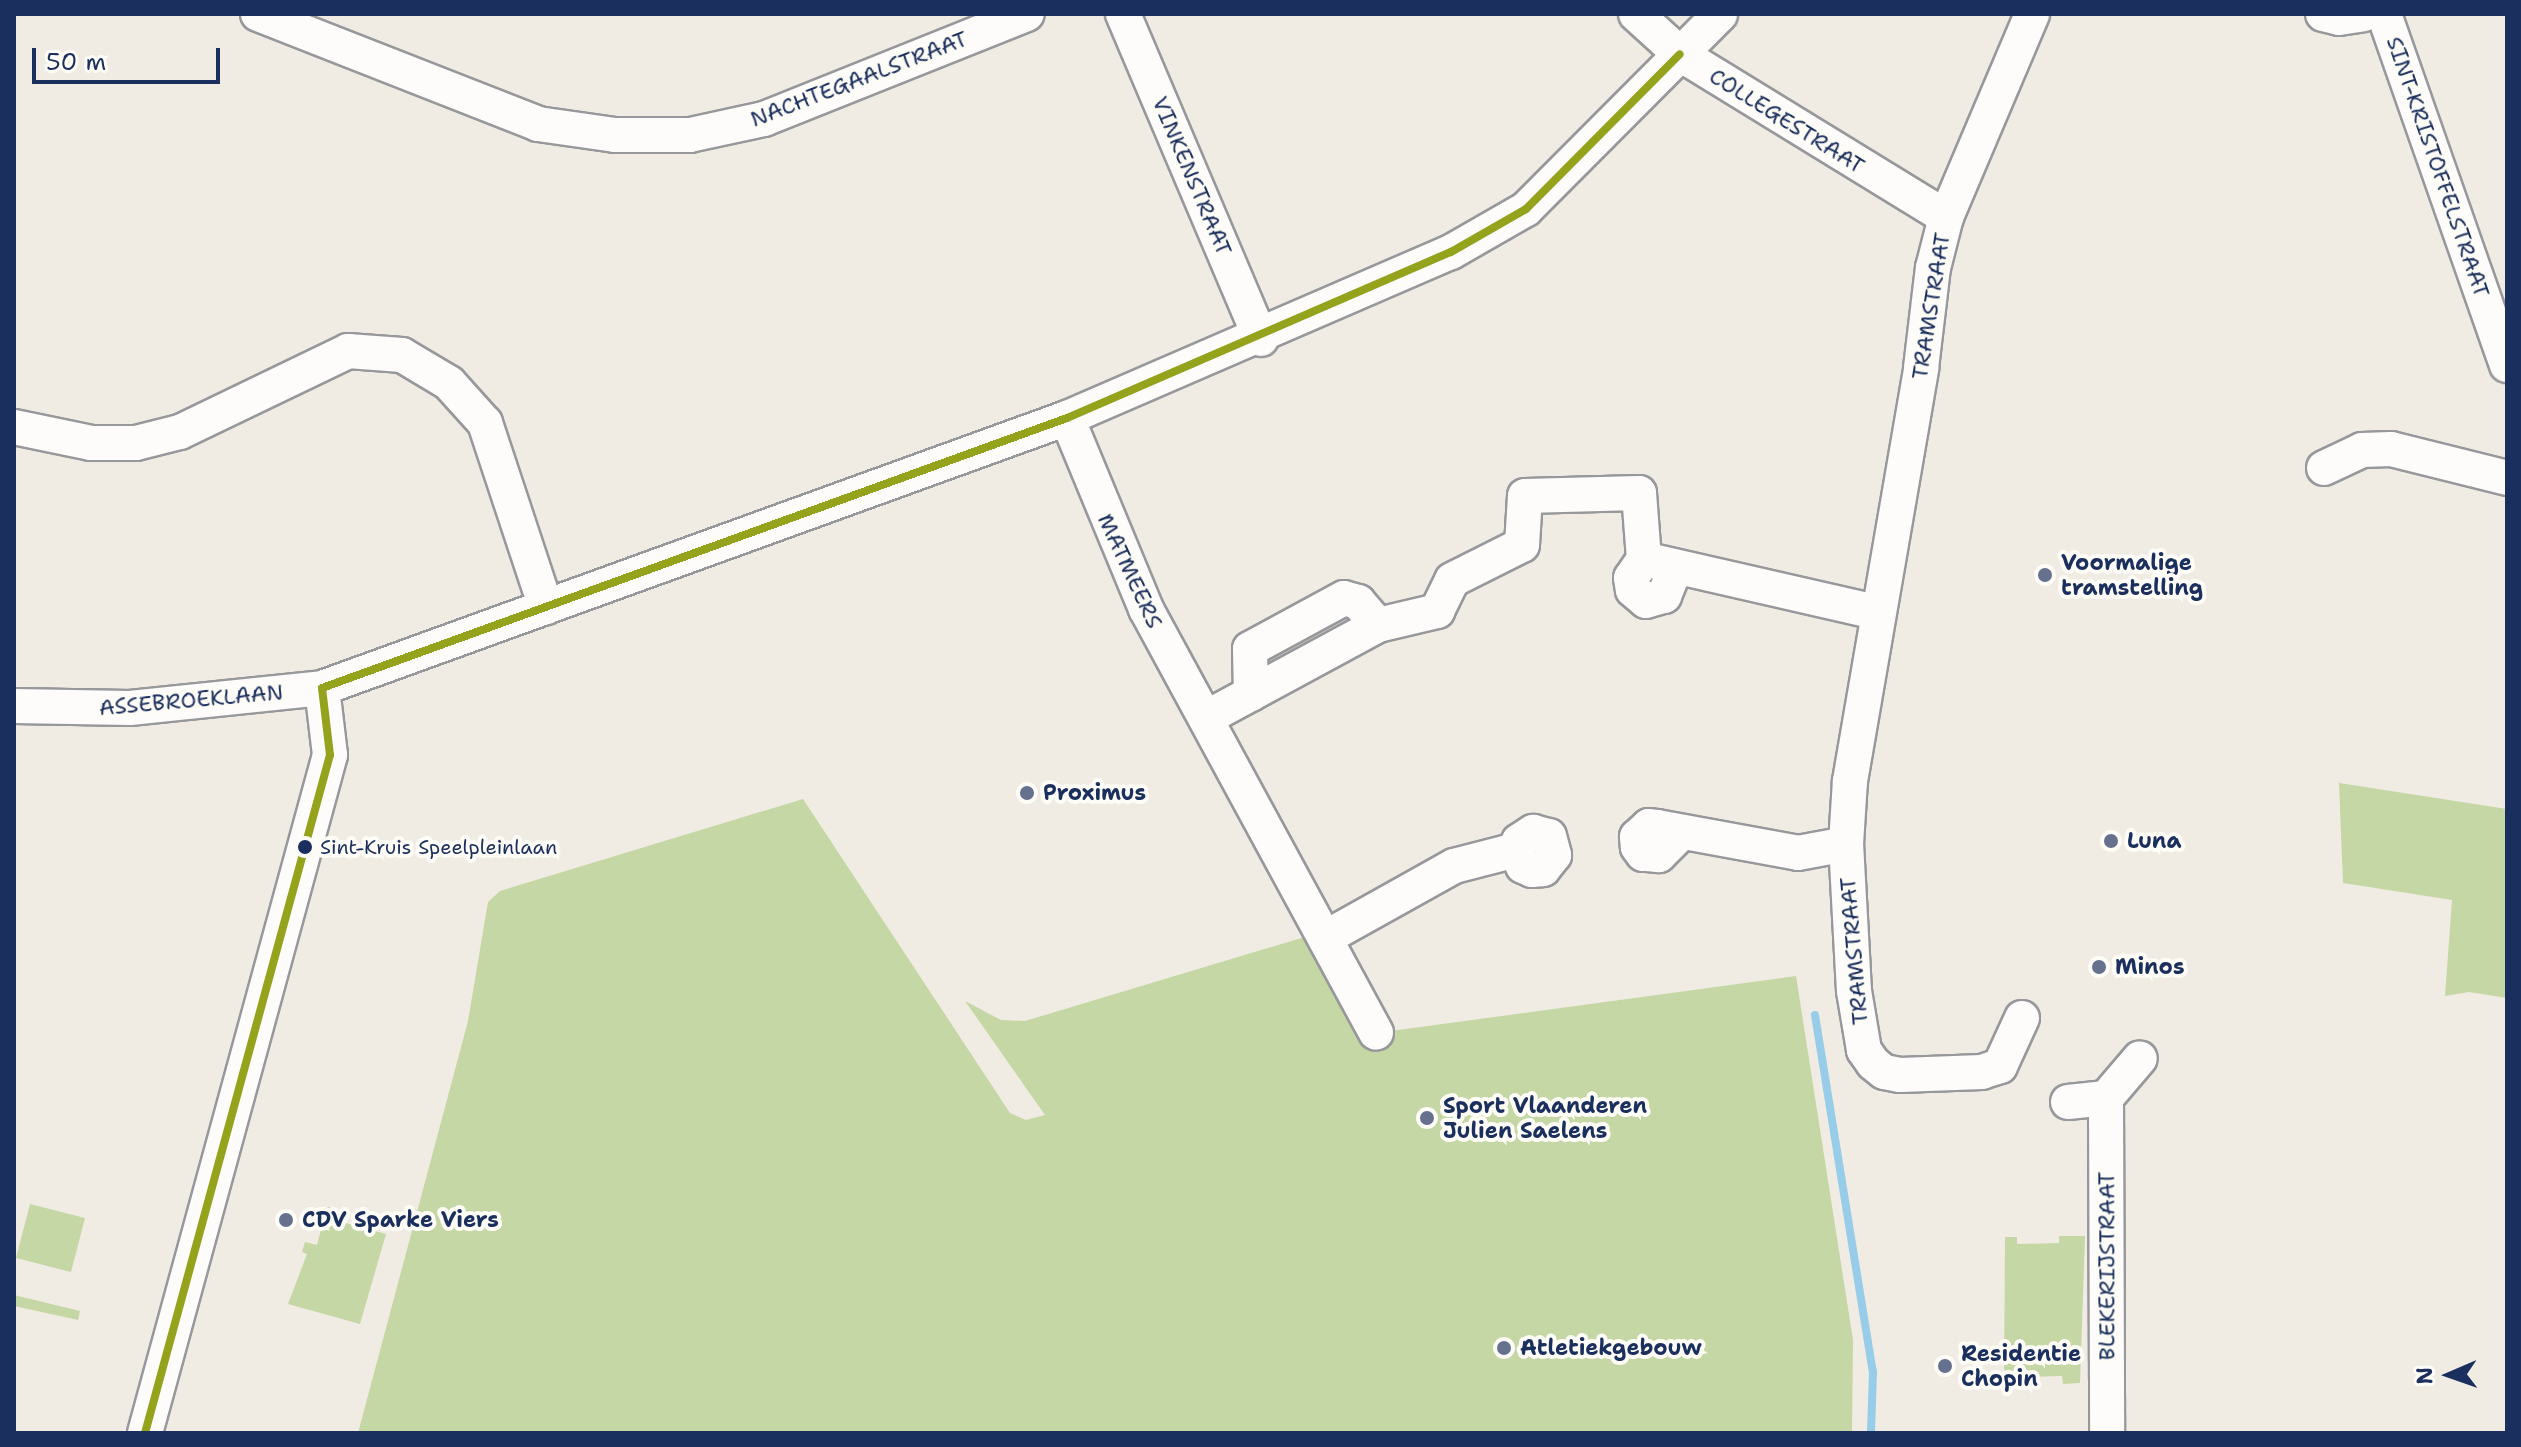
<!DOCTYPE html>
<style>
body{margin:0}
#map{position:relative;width:2521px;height:1447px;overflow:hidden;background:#f1ece3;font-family:"Shantell Sans",sans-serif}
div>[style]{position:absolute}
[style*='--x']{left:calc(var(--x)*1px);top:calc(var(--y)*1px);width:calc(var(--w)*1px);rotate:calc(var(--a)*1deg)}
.green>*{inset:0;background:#c4d7a4}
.stream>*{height:8px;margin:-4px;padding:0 4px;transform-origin:4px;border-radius:4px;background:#98cde9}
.roads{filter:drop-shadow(2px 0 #97989b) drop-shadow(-2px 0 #97989b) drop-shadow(0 2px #97989b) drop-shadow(0 -2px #97989b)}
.minor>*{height:34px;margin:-17px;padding:0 17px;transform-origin:17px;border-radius:17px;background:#fdfcfb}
.bus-1>*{height:8px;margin:-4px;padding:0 4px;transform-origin:4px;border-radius:4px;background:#94a21c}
.dots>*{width:22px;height:22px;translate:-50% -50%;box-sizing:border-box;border:4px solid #fdfcf7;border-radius:50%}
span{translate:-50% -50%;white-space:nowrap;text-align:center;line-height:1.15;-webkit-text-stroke:8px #fdfcf7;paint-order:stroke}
.bus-label{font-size:20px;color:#1b2f5e}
.left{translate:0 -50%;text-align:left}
.street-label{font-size:22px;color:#1b2f5e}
.poi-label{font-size:22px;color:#1b2f5e;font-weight:700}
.frame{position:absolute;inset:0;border:16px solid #1b2f5e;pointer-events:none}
.north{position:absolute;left:2409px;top:1335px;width:80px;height:80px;-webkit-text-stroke:6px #fdfcf7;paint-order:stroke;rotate:268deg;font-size:22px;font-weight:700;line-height:32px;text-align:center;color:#1b2f5e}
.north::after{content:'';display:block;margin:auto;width:28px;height:36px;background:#1b2f5e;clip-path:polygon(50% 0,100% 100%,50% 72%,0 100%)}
.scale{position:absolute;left:32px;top:48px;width:188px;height:36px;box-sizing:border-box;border:4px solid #1b2f5e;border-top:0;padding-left:10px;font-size:24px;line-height:28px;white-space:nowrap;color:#1b2f5e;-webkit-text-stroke:6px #fdfcf7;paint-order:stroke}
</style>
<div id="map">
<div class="green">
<div style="clip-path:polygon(2339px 783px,2507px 809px,2507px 998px,2469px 992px,2445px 996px,2452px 900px,2343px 883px)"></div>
<div style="clip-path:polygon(803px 799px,1010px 1113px,1026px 1120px,1045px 1115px,965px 1001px,1001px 1020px,1025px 1021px,1308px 936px,1376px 1033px,1796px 976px,1853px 1340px,1852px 1433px,358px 1433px,468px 1021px,488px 902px,500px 891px)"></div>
<div style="clip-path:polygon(30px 1204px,85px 1218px,71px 1272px,16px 1258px)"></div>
<div style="clip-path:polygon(327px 1207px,333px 1208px,331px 1219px,386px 1234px,360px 1324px,288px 1304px,307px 1254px,302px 1252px,305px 1242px,317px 1245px)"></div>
<div style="clip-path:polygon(2059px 1236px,2085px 1236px,2080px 1383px,2063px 1384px,2062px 1376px,2021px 1377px,2021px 1384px,2004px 1385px,2005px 1237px,2017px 1237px,2017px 1244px,2059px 1243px)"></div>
<div style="clip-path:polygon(14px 1295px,80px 1311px,78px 1320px,14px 1306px)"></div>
</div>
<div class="stream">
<div style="--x:1815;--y:1015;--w:362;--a:80.8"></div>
<div style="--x:1873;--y:1372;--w:61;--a:91.9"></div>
</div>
<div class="roads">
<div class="minor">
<div style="--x:258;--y:14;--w:301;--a:21.4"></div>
<div style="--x:538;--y:124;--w:78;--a:8.1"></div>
<div style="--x:615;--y:135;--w:75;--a:0"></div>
<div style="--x:690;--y:135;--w:76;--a:-12.2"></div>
<div style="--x:764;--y:119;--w:283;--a:-21.8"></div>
<div style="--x:1123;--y:14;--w:353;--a:67"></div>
<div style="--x:1636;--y:14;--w:59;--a:42.3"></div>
<div style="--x:1680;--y:54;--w:312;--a:31.5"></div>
<div style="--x:2323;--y:14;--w:16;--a:14"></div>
<div style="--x:2339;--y:18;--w:25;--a:-9"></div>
<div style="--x:2384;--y:14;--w:372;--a:70.7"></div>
<div style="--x:1067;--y:418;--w:207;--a:67.5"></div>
<div style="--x:1146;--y:609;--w:482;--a:61.5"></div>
<div style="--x:14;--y:427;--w:79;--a:11.7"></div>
<div style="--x:91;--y:443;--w:45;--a:0"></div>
<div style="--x:136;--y:443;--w:45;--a:-14"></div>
<div style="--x:180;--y:432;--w:187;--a:-25.7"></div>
<div style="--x:348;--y:351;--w:54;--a:4.2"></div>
<div style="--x:402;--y:355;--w:55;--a:30.8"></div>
<div style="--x:449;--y:383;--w:54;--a:48"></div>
<div style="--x:485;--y:423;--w:194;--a:71.7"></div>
<div style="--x:2324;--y:468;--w:42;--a:-25.3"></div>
<div style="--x:2362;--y:450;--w:29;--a:-2"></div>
<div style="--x:2391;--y:449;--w:120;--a:14"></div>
<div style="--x:1644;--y:559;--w:23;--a:124"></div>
<div style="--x:1631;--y:578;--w:12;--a:81"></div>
<div style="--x:1633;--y:590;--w:17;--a:40"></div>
<div style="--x:1646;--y:601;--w:19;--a:-16"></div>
<div style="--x:1664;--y:596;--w:29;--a:-68"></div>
<div style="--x:1251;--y:694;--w:45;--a:-91.3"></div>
<div style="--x:1250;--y:649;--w:107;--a:-28.5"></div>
<div style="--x:1344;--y:598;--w:15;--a:16"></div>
<div style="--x:1358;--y:602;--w:30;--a:49"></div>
<div style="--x:14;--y:706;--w:116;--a:1"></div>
<div style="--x:130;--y:708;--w:193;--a:-5.9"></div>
<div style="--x:322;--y:688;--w:792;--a:-19.92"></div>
<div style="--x:1067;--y:418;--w:418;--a:-23.4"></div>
<div style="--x:1451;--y:252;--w:86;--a:-29.8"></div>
<div style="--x:1526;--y:209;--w:275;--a:-45.1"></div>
<div style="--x:1206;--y:718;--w:196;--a:-28.4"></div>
<div style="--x:1378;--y:625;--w:61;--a:-13.3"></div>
<div style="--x:1437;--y:611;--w:34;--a:-64"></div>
<div style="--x:1452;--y:580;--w:78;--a:-26.6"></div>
<div style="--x:1522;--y:545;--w:49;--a:-86.5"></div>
<div style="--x:1525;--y:496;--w:114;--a:-1.5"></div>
<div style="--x:1639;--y:493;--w:66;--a:85.7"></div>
<div style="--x:1644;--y:559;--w:238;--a:12.9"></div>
<div style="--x:1682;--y:832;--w:33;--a:135"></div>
<div style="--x:1659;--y:855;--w:16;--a:-176"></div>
<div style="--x:1643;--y:854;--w:9;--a:-126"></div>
<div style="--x:1638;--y:847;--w:10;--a:-96"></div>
<div style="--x:1637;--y:837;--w:16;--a:-43"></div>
<div style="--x:1649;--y:826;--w:8;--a:7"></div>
<div style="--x:1657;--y:827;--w:143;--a:10.4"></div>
<div style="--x:1798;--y:853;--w:49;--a:-10.6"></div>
<div style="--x:1325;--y:938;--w:148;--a:-29.2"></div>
<div style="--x:1454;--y:866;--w:64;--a:-14.5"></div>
<div style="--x:1516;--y:850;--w:9;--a:-72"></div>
<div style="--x:1519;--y:841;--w:17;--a:-33"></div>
<div style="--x:1533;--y:832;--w:16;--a:14"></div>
<div style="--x:1549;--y:836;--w:20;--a:75"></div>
<div style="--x:1554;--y:855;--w:18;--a:128"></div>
<div style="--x:1543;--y:869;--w:11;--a:175"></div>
<div style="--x:1532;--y:870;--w:10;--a:-156"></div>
<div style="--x:1523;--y:866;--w:17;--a:-114"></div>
<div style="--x:2022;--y:1018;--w:53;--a:114.6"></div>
<div style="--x:2000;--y:1066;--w:19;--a:162"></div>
<div style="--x:1982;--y:1072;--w:82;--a:177.9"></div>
<div style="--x:1900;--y:1075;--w:16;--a:-169"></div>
<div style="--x:1884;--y:1072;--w:14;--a:-141"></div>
<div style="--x:1873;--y:1063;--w:16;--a:-125"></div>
<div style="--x:1864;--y:1050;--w:60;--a:-99.6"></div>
<div style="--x:1854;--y:991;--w:147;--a:-93.1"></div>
<div style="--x:1846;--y:844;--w:63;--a:-86.4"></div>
<div style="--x:1850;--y:781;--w:419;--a:-80.2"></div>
<div style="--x:1921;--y:368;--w:101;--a:-83.2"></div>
<div style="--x:1933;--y:268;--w:53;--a:-75.7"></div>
<div style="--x:1946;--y:217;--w:220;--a:-67"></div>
<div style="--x:2106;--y:1098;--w:335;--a:89.8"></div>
<div style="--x:2068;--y:1102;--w:38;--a:-6"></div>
<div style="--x:2106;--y:1098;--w:52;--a:-49.6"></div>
<div style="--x:145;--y:1433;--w:703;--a:-74.74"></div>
<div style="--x:330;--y:755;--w:67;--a:-96.8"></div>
</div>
</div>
<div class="bus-1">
<div style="--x:322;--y:688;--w:792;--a:-19.92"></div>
<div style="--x:1067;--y:418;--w:418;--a:-23.4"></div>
<div style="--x:1451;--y:252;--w:86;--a:-29.8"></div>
<div style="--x:1526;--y:209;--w:218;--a:-45.2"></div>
<div style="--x:145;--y:1433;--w:703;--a:-74.74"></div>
<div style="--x:330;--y:755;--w:67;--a:-96.8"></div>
</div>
<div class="dots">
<div style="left:2045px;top:575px;background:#66718d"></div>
<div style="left:1027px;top:793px;background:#66718d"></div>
<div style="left:2111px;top:841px;background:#66718d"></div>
<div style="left:305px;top:847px;background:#1b2f5e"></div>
<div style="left:2099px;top:967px;background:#66718d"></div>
<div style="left:1427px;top:1118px;background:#66718d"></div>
<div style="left:286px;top:1220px;background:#66718d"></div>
<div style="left:1504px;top:1348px;background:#66718d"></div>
<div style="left:1945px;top:1366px;background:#66718d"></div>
</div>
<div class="bus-label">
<span class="left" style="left:320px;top:847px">Sint-Kruis Speelpleinlaan</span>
</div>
<div class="street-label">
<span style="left:859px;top:79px;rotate:-21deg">NACHTEGAALSTRAAT</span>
<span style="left:1787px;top:121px;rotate:32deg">COLLEGESTRAAT</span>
<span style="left:2438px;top:167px;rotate:71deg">SINT-KRISTOFFELSTRAAT</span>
<span style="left:1192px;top:176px;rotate:67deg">VINKENSTRAAT</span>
<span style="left:1931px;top:306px;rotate:-81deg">TRAMSTRAAT</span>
<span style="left:1130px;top:571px;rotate:65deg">MATMEERS</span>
<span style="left:191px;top:700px;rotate:-5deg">ASSEBROEKLAAN</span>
<span style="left:1854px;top:951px;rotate:-95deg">TRAMSTRAAT</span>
<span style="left:2107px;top:1266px;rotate:-90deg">BLEKERIJSTRAAT</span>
</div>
<div class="poi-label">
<span class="left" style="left:2061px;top:575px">Voormalige<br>tramstelling</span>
<span class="left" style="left:1043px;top:793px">Proximus</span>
<span class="left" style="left:2127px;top:841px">Luna</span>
<span class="left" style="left:2115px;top:967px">Minos</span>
<span class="left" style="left:1443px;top:1118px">Sport Vlaanderen<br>Julien Saelens</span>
<span class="left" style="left:302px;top:1220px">CDV Sparke Viers</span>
<span class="left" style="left:1520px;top:1348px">Atletiekgebouw</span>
<span class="left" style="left:1961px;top:1366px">Residentie<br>Chopin</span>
</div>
<div class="frame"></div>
<div class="north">N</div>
<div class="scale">50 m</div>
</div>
